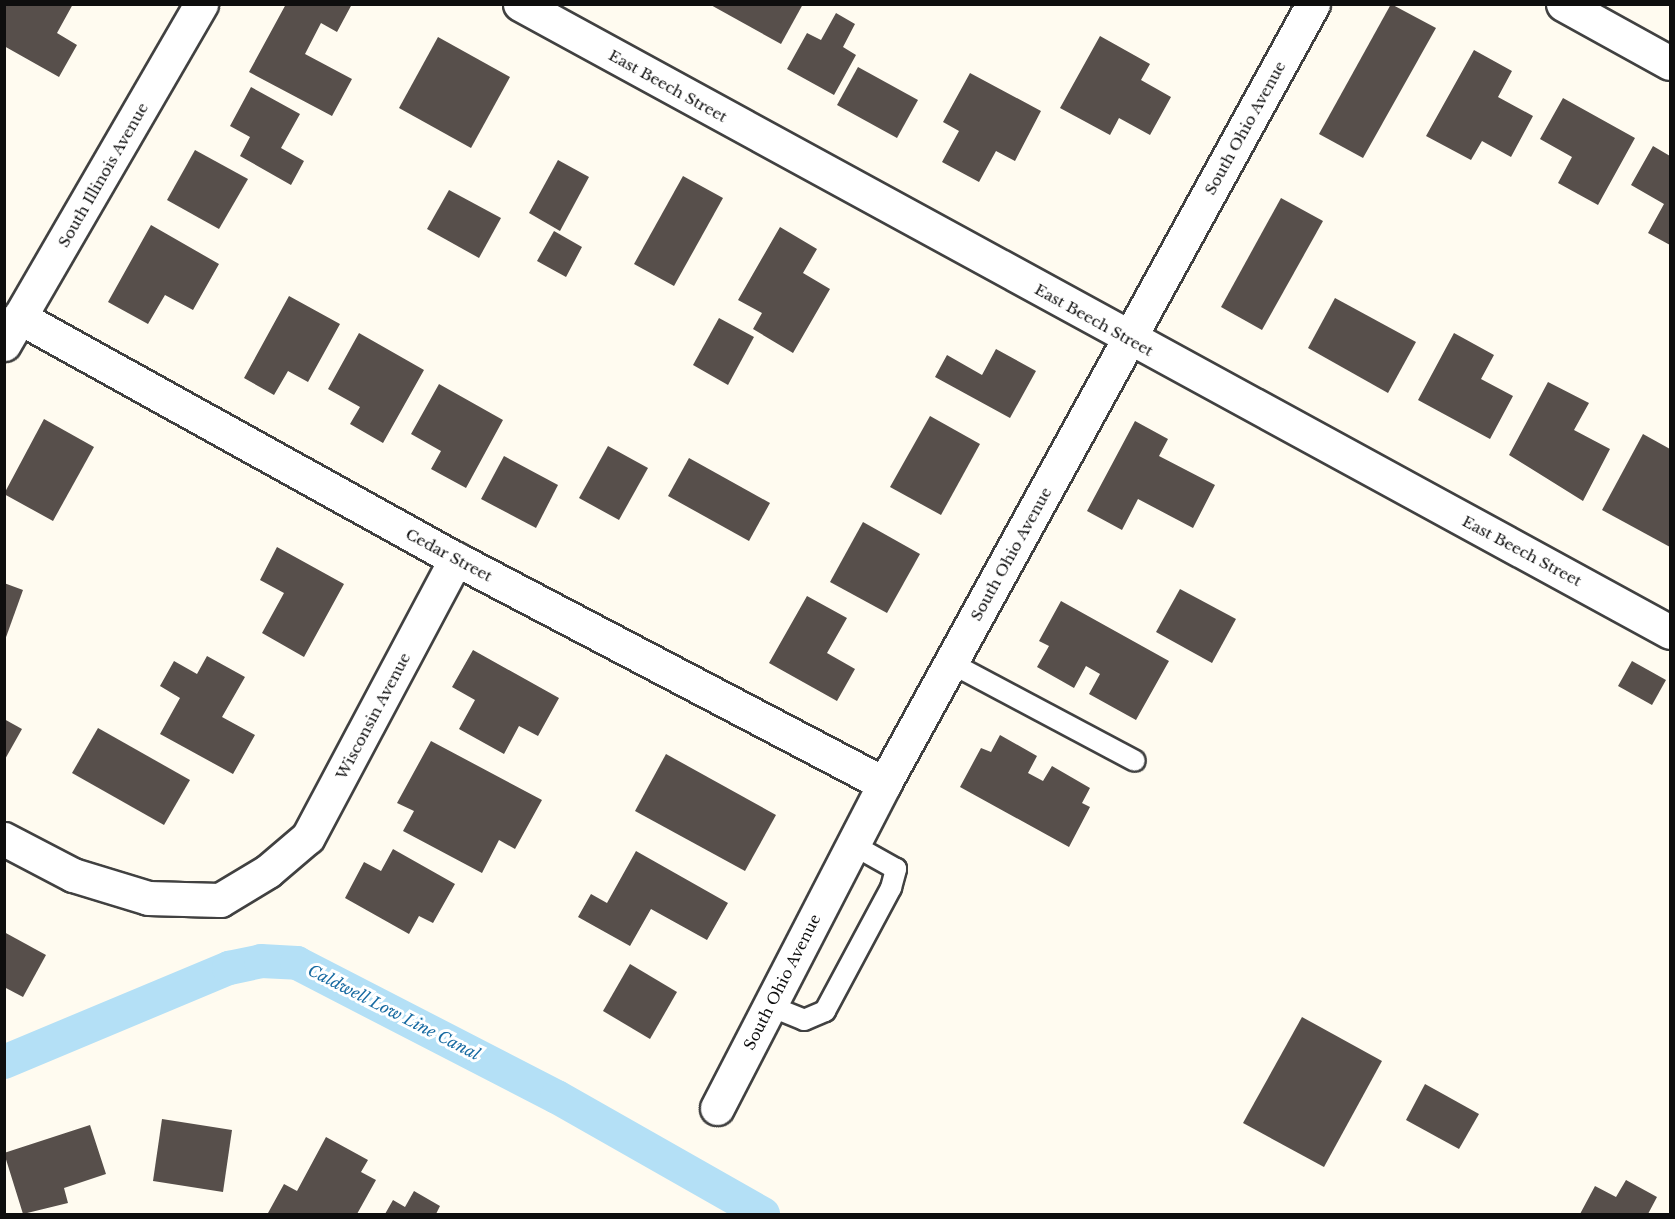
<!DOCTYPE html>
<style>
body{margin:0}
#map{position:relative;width:1675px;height:1219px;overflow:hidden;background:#fffbf0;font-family:"Libre Baskerville",serif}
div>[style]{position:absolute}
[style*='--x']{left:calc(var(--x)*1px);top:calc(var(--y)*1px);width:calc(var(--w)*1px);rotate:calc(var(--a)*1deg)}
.canal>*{height:34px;margin:-17px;padding:0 17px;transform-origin:17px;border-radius:17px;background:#b4e0f6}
.building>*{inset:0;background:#574f4b}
.roads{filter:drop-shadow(2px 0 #414141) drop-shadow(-2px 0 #414141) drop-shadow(0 2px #414141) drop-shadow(0 -2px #414141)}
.lane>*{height:20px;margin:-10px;padding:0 10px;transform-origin:10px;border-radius:10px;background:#fff}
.street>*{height:33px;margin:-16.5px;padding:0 16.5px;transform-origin:16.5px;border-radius:16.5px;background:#fff}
span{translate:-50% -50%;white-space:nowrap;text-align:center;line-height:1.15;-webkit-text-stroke:6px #fff;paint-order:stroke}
.street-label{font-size:15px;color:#0e0e0e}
.water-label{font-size:16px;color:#176aa1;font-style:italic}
.frame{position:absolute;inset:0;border:6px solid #0e0e0e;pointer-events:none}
</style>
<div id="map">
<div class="canal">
<div style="--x:4;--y:1062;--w:244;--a:-22.7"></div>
<div style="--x:229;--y:968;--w:33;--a:-12"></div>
<div style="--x:261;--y:961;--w:36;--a:3"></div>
<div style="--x:297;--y:963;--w:292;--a:27.3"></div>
<div style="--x:557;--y:1097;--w:237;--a:29.6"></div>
</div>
<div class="building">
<div style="clip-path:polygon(4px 4px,73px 4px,57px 33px,77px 45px,59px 77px,4px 46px)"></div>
<div style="clip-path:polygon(286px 4px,352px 4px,337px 32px,321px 23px,305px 54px,352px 79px,332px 116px,249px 72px)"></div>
<div style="clip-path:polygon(709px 4px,803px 4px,781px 44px)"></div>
<div style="clip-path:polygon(1391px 4px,1436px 28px,1363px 158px,1319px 134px)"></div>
<div style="clip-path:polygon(836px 13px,855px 24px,843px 47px,856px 55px,834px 95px,787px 69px,807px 33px,821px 40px)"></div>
<div style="clip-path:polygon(1100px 36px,1150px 64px,1141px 80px,1171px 97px,1150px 135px,1119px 118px,1110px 135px,1060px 108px)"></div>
<div style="clip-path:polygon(438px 37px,510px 77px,471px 148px,399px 108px)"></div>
<div style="clip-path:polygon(1474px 50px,1512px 71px,1498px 97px,1533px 116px,1511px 157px,1482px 141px,1471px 160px,1426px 136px)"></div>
<div style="clip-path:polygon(858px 67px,918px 100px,897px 138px,837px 105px)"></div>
<div style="clip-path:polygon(970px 73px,1041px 111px,1015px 161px,996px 151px,979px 182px,942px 162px,959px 131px,943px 122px)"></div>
<div style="clip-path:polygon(251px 87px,300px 114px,281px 148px,304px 161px,291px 185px,240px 156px,250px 137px,230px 126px)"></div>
<div style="clip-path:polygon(1563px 98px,1635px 138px,1598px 205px,1558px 183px,1572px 157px,1540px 139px)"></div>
<div style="clip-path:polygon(1653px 146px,1670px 156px,1670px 245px,1648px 233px,1664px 204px,1631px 185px)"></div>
<div style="clip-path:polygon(195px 150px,248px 179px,219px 229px,167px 200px)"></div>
<div style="clip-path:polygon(558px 160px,589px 177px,560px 231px,529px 213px)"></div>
<div style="clip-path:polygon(683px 176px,723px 198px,674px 286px,634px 264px)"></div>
<div style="clip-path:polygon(449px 190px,501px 218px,479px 258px,427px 229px)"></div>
<div style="clip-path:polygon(1281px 198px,1323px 221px,1262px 330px,1221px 307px)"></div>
<div style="clip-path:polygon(151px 225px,219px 264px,193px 310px,165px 295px,148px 324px,108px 302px)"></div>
<div style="clip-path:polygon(780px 227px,817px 249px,803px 273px,830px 289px,793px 353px,753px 329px,762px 313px,738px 300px)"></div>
<div style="clip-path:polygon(554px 231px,582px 247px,566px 277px,537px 261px)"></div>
<div style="clip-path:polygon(289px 296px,340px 324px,308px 382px,288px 371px,274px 395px,244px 378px)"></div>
<div style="clip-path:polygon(1335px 298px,1416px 342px,1388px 393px,1308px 348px)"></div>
<div style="clip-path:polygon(719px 318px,754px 337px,728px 385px,693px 365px)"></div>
<div style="clip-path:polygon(359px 333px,424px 370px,383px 443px,350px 424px,360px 407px,328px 389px)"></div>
<div style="clip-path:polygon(1454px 333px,1494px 355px,1481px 379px,1513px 396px,1490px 439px,1418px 400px)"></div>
<div style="clip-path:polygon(996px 349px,1036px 371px,1010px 418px,935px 377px,947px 355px,982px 375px)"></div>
<div style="clip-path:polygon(1548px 382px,1589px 403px,1574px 430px,1610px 449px,1583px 501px,1509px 455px)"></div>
<div style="clip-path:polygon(439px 384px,503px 420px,466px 488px,431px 469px,441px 451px,411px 434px)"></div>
<div style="clip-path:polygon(930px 416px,980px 444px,941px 515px,890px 487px)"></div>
<div style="clip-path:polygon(44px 419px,94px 447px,53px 521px,4px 494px)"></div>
<div style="clip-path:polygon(1135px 421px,1168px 439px,1159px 456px,1215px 485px,1193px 528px,1138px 499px,1122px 530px,1087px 511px)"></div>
<div style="clip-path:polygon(1643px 434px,1670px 449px,1670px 547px,1602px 510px)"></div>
<div style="clip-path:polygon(608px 446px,648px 468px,619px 520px,579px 498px)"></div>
<div style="clip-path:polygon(504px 456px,558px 485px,536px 528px,481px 499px)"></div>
<div style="clip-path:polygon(689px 458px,770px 503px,749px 541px,668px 496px)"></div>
<div style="clip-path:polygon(863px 522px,920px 554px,887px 613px,830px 582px)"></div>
<div style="clip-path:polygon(277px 547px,344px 584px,304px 657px,262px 633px,284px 593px,260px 580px)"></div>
<div style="clip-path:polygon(4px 583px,23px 590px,5px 640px,4px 640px)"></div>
<div style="clip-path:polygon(1180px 589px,1236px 619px,1212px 663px,1156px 632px)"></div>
<div style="clip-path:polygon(807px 596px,847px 618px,827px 653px,855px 669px,837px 701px,769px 663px)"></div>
<div style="clip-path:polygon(1061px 601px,1169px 661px,1136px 720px,1089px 694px,1100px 674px,1086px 666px,1074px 688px,1037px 667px,1049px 646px,1039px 641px)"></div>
<div style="clip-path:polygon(473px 650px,559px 698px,538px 736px,519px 726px,504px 754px,459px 729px,475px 700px,452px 687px)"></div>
<div style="clip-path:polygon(207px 656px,245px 677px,222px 717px,255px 735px,233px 774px,160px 734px,180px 698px,160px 686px,174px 661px,197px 674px)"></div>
<div style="clip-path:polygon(1632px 661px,1666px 680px,1652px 705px,1618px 686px)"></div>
<div style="clip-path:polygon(4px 719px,22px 729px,4px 761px)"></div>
<div style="clip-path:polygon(98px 728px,190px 780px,164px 825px,72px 773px)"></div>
<div style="clip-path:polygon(1000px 735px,1037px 756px,1028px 773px,1043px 781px,1052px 766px,1090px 788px,1082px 803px,1090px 807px,1069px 847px,960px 787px,981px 748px,991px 752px)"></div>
<div style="clip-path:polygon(431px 741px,542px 800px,515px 849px,499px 840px,482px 873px,403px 831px,414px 811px,397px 803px)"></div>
<div style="clip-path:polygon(666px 754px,776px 815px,745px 871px,635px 811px)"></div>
<div style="clip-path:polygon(393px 849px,455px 884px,433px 923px,419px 916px,409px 934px,345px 898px,364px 862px,381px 871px)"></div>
<div style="clip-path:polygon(636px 851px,728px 903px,707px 940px,651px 909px,630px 946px,578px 917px,591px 894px,607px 903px)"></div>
<div style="clip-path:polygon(4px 932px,46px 955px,23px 997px,4px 987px)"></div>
<div style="clip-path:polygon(630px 964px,677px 992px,650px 1039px,603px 1011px)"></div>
<div style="clip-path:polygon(1302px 1017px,1382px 1061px,1324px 1167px,1243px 1123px)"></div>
<div style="clip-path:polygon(1425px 1084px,1479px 1114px,1459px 1149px,1406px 1120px)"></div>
<div style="clip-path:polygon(162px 1119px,232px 1130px,223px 1192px,153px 1181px)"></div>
<div style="clip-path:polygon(90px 1125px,106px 1174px,64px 1188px,68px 1203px,23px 1214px,4px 1153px)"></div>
<div style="clip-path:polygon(326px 1137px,368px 1160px,361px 1172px,376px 1180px,357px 1214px,268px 1213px,284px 1184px,297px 1191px)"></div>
<div style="clip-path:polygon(1626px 1180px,1657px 1197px,1648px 1214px,1580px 1214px,1595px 1186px,1616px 1197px)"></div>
<div style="clip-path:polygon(414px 1191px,440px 1206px,436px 1214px,385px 1214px,393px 1200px,405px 1207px)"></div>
</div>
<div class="roads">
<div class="lane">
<div style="--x:951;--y:663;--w:208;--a:28"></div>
<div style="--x:770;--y:1006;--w:37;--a:22"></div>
<div style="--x:804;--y:1020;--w:23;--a:-23"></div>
<div style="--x:825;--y:1011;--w:140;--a:-61.8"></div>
<div style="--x:891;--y:888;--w:20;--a:-75"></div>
<div style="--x:896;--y:869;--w:49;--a:-150.8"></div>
</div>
<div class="street">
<div style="--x:520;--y:4;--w:1310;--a:28.64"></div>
<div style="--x:1563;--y:4;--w:122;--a:28.9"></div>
<div style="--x:19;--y:317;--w:500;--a:29"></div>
<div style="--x:456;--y:559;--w:484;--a:27.7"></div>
<div style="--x:4;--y:344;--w:393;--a:-59.9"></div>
<div style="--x:4;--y:839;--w:78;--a:27.6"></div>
<div style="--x:73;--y:875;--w:78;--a:17"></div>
<div style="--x:148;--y:898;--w:72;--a:1.6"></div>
<div style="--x:220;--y:900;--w:56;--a:-31.1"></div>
<div style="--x:268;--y:871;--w:52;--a:-40.4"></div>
<div style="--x:308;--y:837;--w:315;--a:-62"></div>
<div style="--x:717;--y:1108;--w:365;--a:-62.7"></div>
<div style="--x:884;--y:784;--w:890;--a:-61.19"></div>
</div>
</div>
<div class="street-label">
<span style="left:668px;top:86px;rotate:29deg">East Beech Street</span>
<span style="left:1245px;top:128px;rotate:-61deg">South Ohio Avenue</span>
<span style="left:103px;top:175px;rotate:-60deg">South Illinois Avenue</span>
<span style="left:1094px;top:320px;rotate:29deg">East Beech Street</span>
<span style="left:1522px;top:551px;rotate:28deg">East Beech Street</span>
<span style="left:1011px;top:554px;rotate:-61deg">South Ohio Avenue</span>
<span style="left:449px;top:555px;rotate:28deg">Cedar Street</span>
<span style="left:373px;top:716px;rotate:-62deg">Wisconsin Avenue</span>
<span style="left:782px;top:982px;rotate:-63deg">South Ohio Avenue</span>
</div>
<div class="water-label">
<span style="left:394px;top:1012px;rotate:27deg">Caldwell Low Line Canal</span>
</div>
<div class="frame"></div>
</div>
